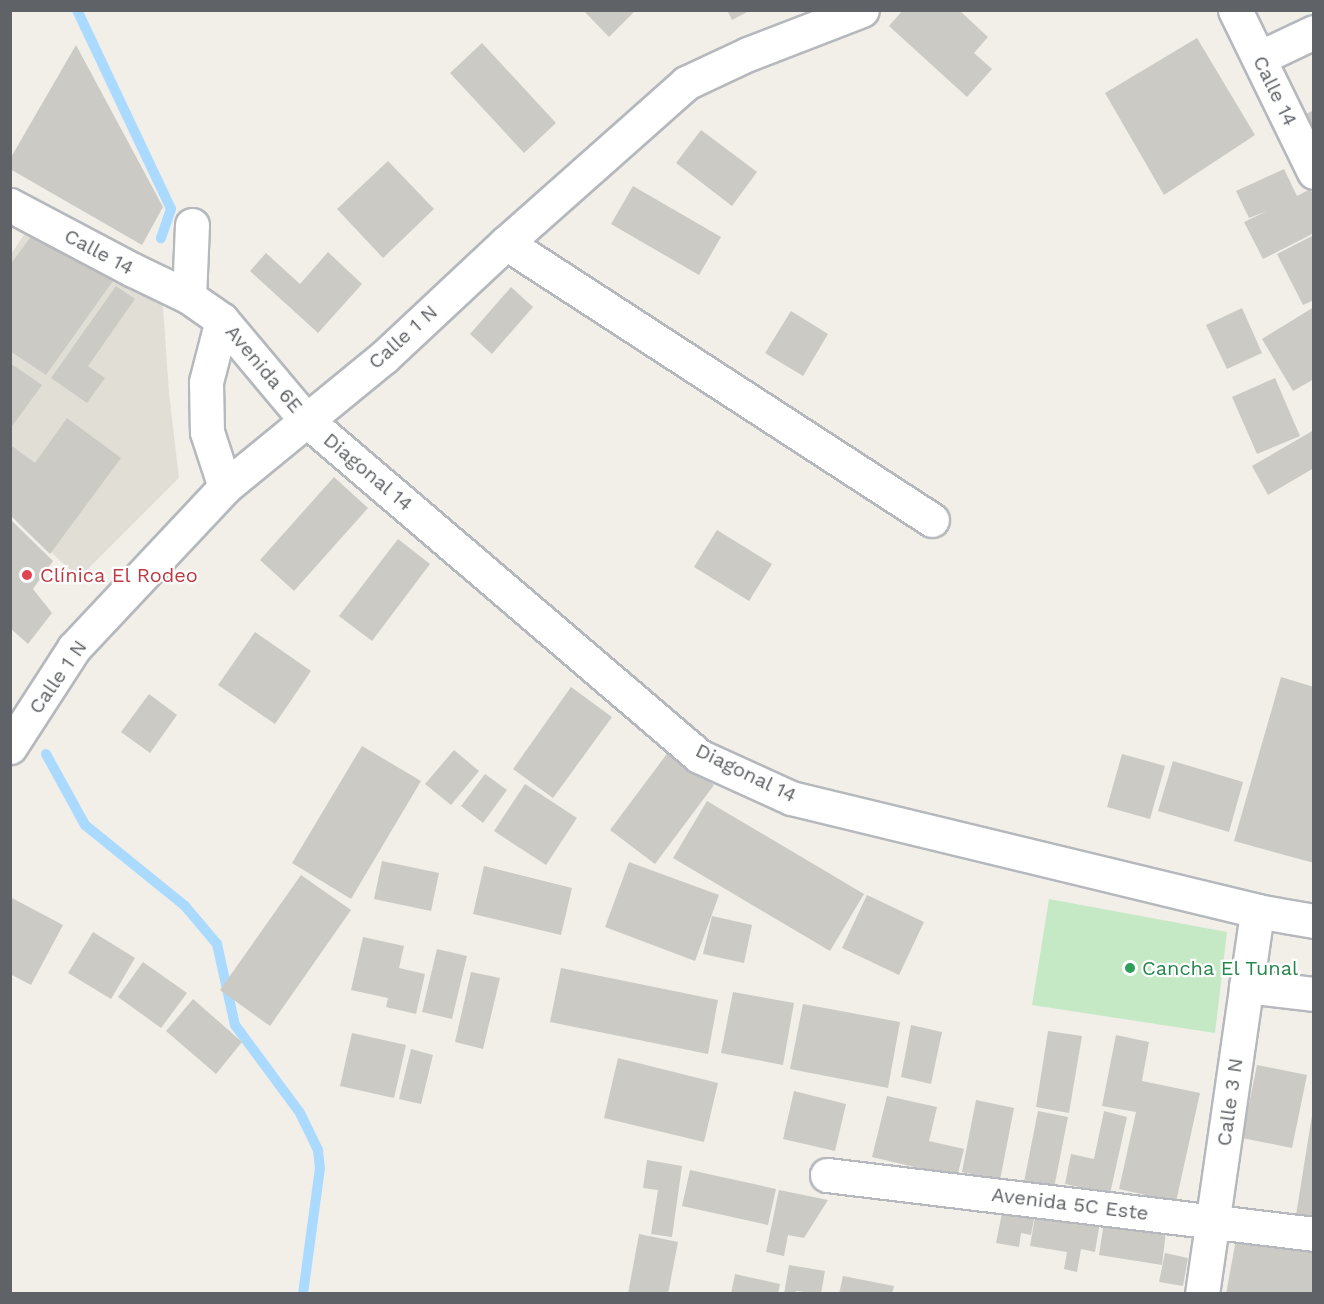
<!DOCTYPE html>
<meta charset="utf-8">
<style>
body{margin:0}
#map{position:relative;width:1324px;height:1304px;overflow:hidden;background:#f1efe8;font-family:"Work Sans",sans-serif}
div>[style]{position:absolute}
[style*='--x']{left:calc(var(--x)*1px);top:calc(var(--y)*1px);width:calc(var(--w)*1px);rotate:calc(var(--a)*1deg)}
.education>*{inset:0;background:#e1ded6}
.green>*{inset:0;background:#c5e8c5}
.stream>*{height:10px;margin:-5px;padding:0 5px;transform-origin:5px;border-radius:5px;background:#aadaff}
.building>*{inset:0;background:#cccac5}
.roads{filter:drop-shadow(2px 0 #b5b8bc) drop-shadow(-2px 0 #b5b8bc) drop-shadow(0 2px #b5b8bc) drop-shadow(0 -2px #b5b8bc)}
.minor>*{height:33px;margin:-16.5px;padding:0 16.5px;transform-origin:16.5px;border-radius:16.5px;background:#fff}
.dots>*{width:16px;height:16px;translate:-50% -50%;box-sizing:border-box;border:3px solid #fff;border-radius:50%}
span{translate:-50% -50%;white-space:nowrap;text-align:center;line-height:1.15;-webkit-text-stroke:4.5px #fff;paint-order:stroke}
.street-label{font-size:20px;color:#5f6368}
.health-label{font-size:20px;color:#be3a42}
.left{translate:0 -50%;text-align:left}
.leisure-label{font-size:20px;color:#27864d}
.frame{position:absolute;inset:0;border:12px solid #5f6368;pointer-events:none}
</style>
<div id="map">
<div class="education">
<div style="clip-path:polygon(31px 224px,162px 292px,169px 393px,179px 478px,79px 578px,11px 515px,10px 256px)"></div>
</div>
<div class="green">
<div style="clip-path:polygon(1049px 899px,1227px 932px,1215px 1033px,1032px 1005px)"></div>
</div>
<div class="stream">
<div style="--x:77;--y:10;--w:220;--a:64.7"></div>
<div style="--x:171;--y:209;--w:31;--a:109"></div>
<div style="--x:46;--y:754;--w:81;--a:61.2"></div>
<div style="--x:85;--y:825;--w:129;--a:39"></div>
<div style="--x:185;--y:906;--w:50;--a:49.9"></div>
<div style="--x:217;--y:944;--w:83;--a:77.5"></div>
<div style="--x:235;--y:1025;--w:109;--a:53.5"></div>
<div style="--x:300;--y:1113;--w:41;--a:64.1"></div>
<div style="--x:318;--y:1150;--w:18;--a:84"></div>
<div style="--x:320;--y:1168;--w:127;--a:97.7"></div>
</div>
<div class="building">
<div style="clip-path:polygon(583px 10px,632px 10px,634px 12px,609px 37px)"></div>
<div style="clip-path:polygon(727px 10px,751px 10px,732px 20px)"></div>
<div style="clip-path:polygon(903px 10px,959px 10px,988px 37px,974px 53px,992px 69px,967px 97px,889px 26px)"></div>
<div style="clip-path:polygon(1197px 38px,1255px 135px,1164px 195px,1105px 93px)"></div>
<div style="clip-path:polygon(482px 43px,556px 123px,524px 153px,450px 73px)"></div>
<div style="clip-path:polygon(76px 45px,163px 207px,142px 245px,10px 169px,10px 159px)"></div>
<div style="clip-path:polygon(1314px 110px,1314px 133px,1304px 115px)"></div>
<div style="clip-path:polygon(701px 130px,757px 172px,732px 206px,676px 163px)"></div>
<div style="clip-path:polygon(388px 161px,434px 209px,383px 258px,337px 209px)"></div>
<div style="clip-path:polygon(1284px 169px,1297px 196px,1310px 189px,1314px 196px,1314px 233px,1263px 259px,1244px 222px,1267px 211px,1249px 218px,1236px 191px)"></div>
<div style="clip-path:polygon(633px 186px,721px 237px,699px 275px,611px 224px)"></div>
<div style="clip-path:polygon(38px 227px,120px 271px,46px 375px,10px 351px,10px 265px)"></div>
<div style="clip-path:polygon(1314px 235px,1314px 300px,1303px 305px,1277px 254px)"></div>
<div style="clip-path:polygon(328px 252px,362px 284px,318px 333px,250px 271px,266px 253px,300px 284px)"></div>
<div style="clip-path:polygon(116px 286px,135px 299px,88px 366px,105px 378px,87px 403px,51px 378px)"></div>
<div style="clip-path:polygon(511px 287px,533px 307px,492px 354px,470px 334px)"></div>
<div style="clip-path:polygon(1314px 307px,1314px 379px,1293px 391px,1262px 339px)"></div>
<div style="clip-path:polygon(1242px 308px,1262px 353px,1227px 369px,1206px 325px)"></div>
<div style="clip-path:polygon(791px 311px,828px 334px,803px 376px,765px 353px)"></div>
<div style="clip-path:polygon(10px 363px,42px 385px,10px 429px)"></div>
<div style="clip-path:polygon(1275px 378px,1300px 436px,1257px 454px,1232px 397px)"></div>
<div style="clip-path:polygon(67px 418px,121px 458px,50px 554px,10px 515px,10px 448px,12px 446px,35px 463px)"></div>
<div style="clip-path:polygon(1314px 430px,1314px 468px,1268px 495px,1252px 466px)"></div>
<div style="clip-path:polygon(334px 477px,368px 508px,294px 591px,260px 560px)"></div>
<div style="clip-path:polygon(10px 519px,53px 561px,33px 589px,52px 613px,28px 644px,10px 628px)"></div>
<div style="clip-path:polygon(717px 530px,772px 564px,749px 601px,694px 567px)"></div>
<div style="clip-path:polygon(398px 539px,430px 564px,372px 641px,339px 616px)"></div>
<div style="clip-path:polygon(255px 632px,311px 671px,275px 724px,218px 685px)"></div>
<div style="clip-path:polygon(1281px 677px,1314px 687px,1314px 863px,1234px 841px)"></div>
<div style="clip-path:polygon(571px 687px,612px 717px,553px 798px,513px 769px)"></div>
<div style="clip-path:polygon(149px 694px,177px 715px,150px 753px,121px 732px)"></div>
<div style="clip-path:polygon(362px 746px,421px 781px,351px 899px,292px 863px)"></div>
<div style="clip-path:polygon(454px 750px,479px 771px,451px 805px,425px 784px)"></div>
<div style="clip-path:polygon(669px 751px,714px 785px,655px 864px,610px 830px)"></div>
<div style="clip-path:polygon(1122px 754px,1165px 766px,1150px 819px,1107px 807px)"></div>
<div style="clip-path:polygon(1173px 761px,1243px 782px,1229px 832px,1158px 811px)"></div>
<div style="clip-path:polygon(485px 774px,507px 790px,483px 823px,461px 806px)"></div>
<div style="clip-path:polygon(525px 784px,577px 818px,546px 865px,494px 831px)"></div>
<div style="clip-path:polygon(707px 801px,864px 894px,830px 951px,673px 858px)"></div>
<div style="clip-path:polygon(382px 861px,439px 873px,431px 911px,374px 899px)"></div>
<div style="clip-path:polygon(629px 862px,719px 895px,695px 961px,605px 927px)"></div>
<div style="clip-path:polygon(484px 866px,572px 888px,561px 935px,473px 914px)"></div>
<div style="clip-path:polygon(301px 875px,351px 910px,270px 1026px,220px 990px)"></div>
<div style="clip-path:polygon(867px 895px,924px 922px,899px 975px,842px 948px)"></div>
<div style="clip-path:polygon(10px 897px,63px 925px,31px 985px,10px 974px)"></div>
<div style="clip-path:polygon(712px 916px,752px 925px,744px 963px,703px 954px)"></div>
<div style="clip-path:polygon(93px 932px,135px 958px,111px 999px,68px 973px)"></div>
<div style="clip-path:polygon(363px 937px,404px 946px,399px 968px,425px 974px,416px 1014px,386px 1007px,388px 998px,351px 990px)"></div>
<div style="clip-path:polygon(437px 949px,467px 956px,452px 1019px,422px 1012px)"></div>
<div style="clip-path:polygon(143px 962px,187px 993px,161px 1028px,118px 997px)"></div>
<div style="clip-path:polygon(561px 968px,718px 1000px,708px 1054px,550px 1022px)"></div>
<div style="clip-path:polygon(471px 972px,500px 978px,483px 1049px,455px 1042px)"></div>
<div style="clip-path:polygon(733px 992px,794px 1003px,783px 1065px,721px 1053px)"></div>
<div style="clip-path:polygon(193px 999px,242px 1042px,216px 1074px,166px 1031px)"></div>
<div style="clip-path:polygon(803px 1004px,900px 1022px,888px 1088px,790px 1069px)"></div>
<div style="clip-path:polygon(911px 1025px,942px 1032px,931px 1084px,901px 1077px)"></div>
<div style="clip-path:polygon(1048px 1031px,1082px 1036px,1069px 1113px,1036px 1107px)"></div>
<div style="clip-path:polygon(352px 1033px,406px 1045px,394px 1098px,340px 1086px)"></div>
<div style="clip-path:polygon(1116px 1035px,1149px 1042px,1142px 1081px,1200px 1093px,1176px 1202px,1119px 1189px,1136px 1112px,1102px 1106px)"></div>
<div style="clip-path:polygon(411px 1049px,433px 1055px,421px 1104px,399px 1099px)"></div>
<div style="clip-path:polygon(618px 1058px,718px 1083px,704px 1142px,604px 1118px)"></div>
<div style="clip-path:polygon(1257px 1065px,1307px 1075px,1292px 1148px,1242px 1138px)"></div>
<div style="clip-path:polygon(794px 1091px,846px 1104px,835px 1151px,783px 1139px)"></div>
<div style="clip-path:polygon(887px 1096px,937px 1107px,929px 1141px,964px 1149px,957px 1177px,872px 1157px)"></div>
<div style="clip-path:polygon(976px 1100px,1014px 1108px,1000px 1180px,962px 1172px)"></div>
<div style="clip-path:polygon(1038px 1111px,1068px 1117px,1053px 1193px,1023px 1187px)"></div>
<div style="clip-path:polygon(1104px 1111px,1127px 1117px,1110px 1194px,1065px 1184px,1071px 1154px,1094px 1159px)"></div>
<div style="clip-path:polygon(1312px 1115px,1314px 1115px,1314px 1231px,1294px 1228px)"></div>
<div style="clip-path:polygon(647px 1160px,682px 1166px,672px 1237px,651px 1234px,658px 1190px,643px 1188px)"></div>
<div style="clip-path:polygon(690px 1170px,776px 1189px,768px 1225px,682px 1206px)"></div>
<div style="clip-path:polygon(779px 1190px,828px 1200px,804px 1238px,788px 1235px,784px 1256px,766px 1252px)"></div>
<div style="clip-path:polygon(1003px 1208px,1035px 1214px,1031px 1235px,1021px 1233px,1019px 1247px,996px 1243px)"></div>
<div style="clip-path:polygon(1036px 1211px,1100px 1222px,1095px 1252px,1081px 1249px,1077px 1272px,1064px 1269px,1067px 1252px,1030px 1246px)"></div>
<div style="clip-path:polygon(1104px 1222px,1166px 1231px,1162px 1265px,1099px 1255px)"></div>
<div style="clip-path:polygon(639px 1234px,678px 1242px,668px 1294px,628px 1294px)"></div>
<div style="clip-path:polygon(1237px 1234px,1314px 1247px,1314px 1294px,1226px 1294px)"></div>
<div style="clip-path:polygon(1165px 1253px,1188px 1258px,1183px 1286px,1159px 1282px)"></div>
<div style="clip-path:polygon(789px 1265px,825px 1271px,821px 1294px,796px 1291px,795px 1294px,784px 1294px)"></div>
<div style="clip-path:polygon(735px 1274px,780px 1284px,778px 1294px,731px 1294px)"></div>
<div style="clip-path:polygon(843px 1276px,894px 1286px,892px 1294px,839px 1294px)"></div>
</div>
<div class="roads">
<div class="minor">
<div style="--x:1235;--y:10;--w:180;--a:64"></div>
<div style="--x:1259;--y:58;--w:61;--a:-25.3"></div>
<div style="--x:10;--y:205;--w:139;--a:27.9"></div>
<div style="--x:133;--y:270;--w:62;--a:25.7"></div>
<div style="--x:192;--y:225;--w:72;--a:92.4"></div>
<div style="--x:189;--y:297;--w:40;--a:34.9"></div>
<div style="--x:222;--y:320;--w:129;--a:50"></div>
<div style="--x:305;--y:419;--w:518;--a:40.54"></div>
<div style="--x:699;--y:756;--w:101;--a:24.5"></div>
<div style="--x:791;--y:798;--w:480;--a:13.6"></div>
<div style="--x:1257;--y:911;--w:58;--a:10"></div>
<div style="--x:506;--y:243;--w:508;--a:33.03"></div>
<div style="--x:222;--y:320;--w:64;--a:104.5"></div>
<div style="--x:206;--y:382;--w:50;--a:88.9"></div>
<div style="--x:207;--y:432;--w:58;--a:71.9"></div>
<div style="--x:10;--y:747;--w:118;--a:-57.1"></div>
<div style="--x:74;--y:648;--w:221;--a:-46.8"></div>
<div style="--x:225;--y:487;--w:205;--a:-39.3"></div>
<div style="--x:384;--y:357;--w:167;--a:-43.1"></div>
<div style="--x:506;--y:243;--w:241;--a:-41.6"></div>
<div style="--x:686;--y:83;--w:68;--a:-25.1"></div>
<div style="--x:748;--y:54;--w:122;--a:-21.1"></div>
<div style="--x:1246;--y:986;--w:68;--a:6.7"></div>
<div style="--x:827;--y:1175;--w:491;--a:6.9"></div>
<div style="--x:1202;--y:1294;--w:387;--a:-81.8"></div>
</div>
</div>
<div class="dots">
<div style="left:27px;top:575px;background:#e0444e"></div>
<div style="left:1130px;top:968px;background:#2e9e5b"></div>
</div>
<div class="street-label">
<span style="left:1275px;top:91px;rotate:64deg">Calle 14</span>
<span style="left:99px;top:252px;rotate:28deg">Calle 14</span>
<span style="left:403px;top:337px;rotate:-42deg">Calle 1 N</span>
<span style="left:264px;top:369px;rotate:50deg">Avenida 6E</span>
<span style="left:368px;top:472px;rotate:40deg">Diagonal 14</span>
<span style="left:58px;top:677px;rotate:-55deg">Calle 1 N</span>
<span style="left:746px;top:773px;rotate:26deg">Diagonal 14</span>
<span style="left:1230px;top:1102px;rotate:-82deg">Calle 3 N</span>
<span style="left:1070px;top:1204px;rotate:7deg">Avenida 5C Este</span>
</div>
<div class="health-label">
<span class="left" style="left:40px;top:575px">Clínica El Rodeo</span>
</div>
<div class="leisure-label">
<span class="left" style="left:1142px;top:968px">Cancha El Tunal</span>
</div>
<div class="frame"></div>
</div>
